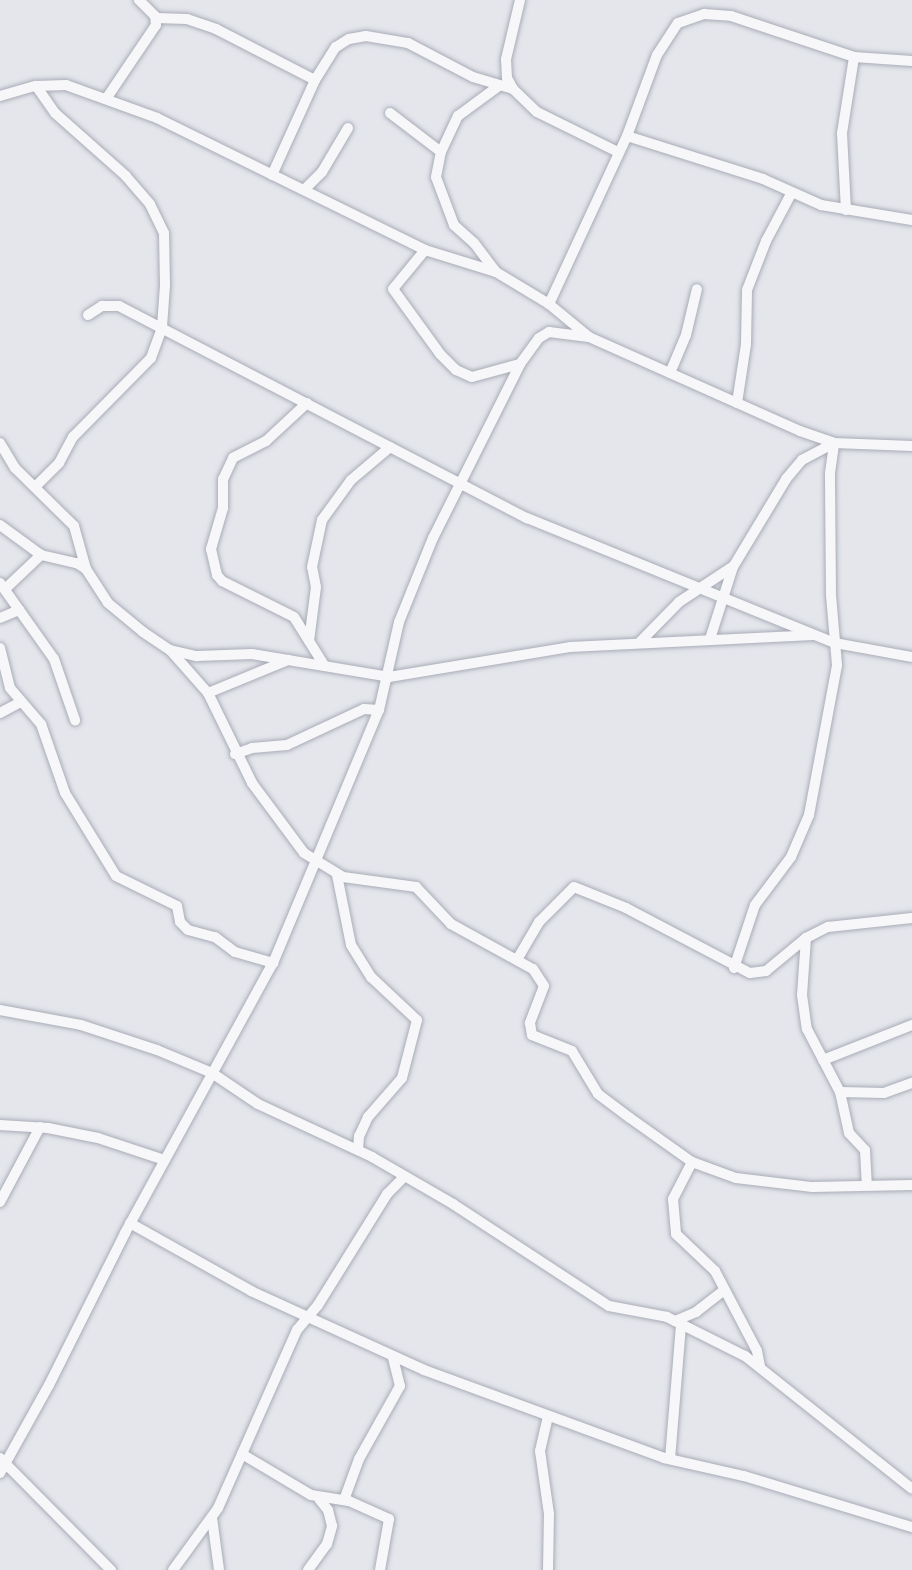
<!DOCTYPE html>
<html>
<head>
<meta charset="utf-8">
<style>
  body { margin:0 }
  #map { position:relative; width:912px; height:1570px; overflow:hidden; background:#e4e6ec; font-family:Karla,sans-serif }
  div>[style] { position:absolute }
  .roads { filter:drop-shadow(0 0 2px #a9acb6) drop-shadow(0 0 2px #a9acb6) }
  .minor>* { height:10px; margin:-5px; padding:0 5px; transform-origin:5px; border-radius:5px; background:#f7f7fa }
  span { translate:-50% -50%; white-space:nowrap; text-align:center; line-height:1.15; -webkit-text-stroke:4.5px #f4f5f9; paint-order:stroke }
</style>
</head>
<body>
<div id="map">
  <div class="roads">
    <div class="minor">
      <i style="left:520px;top:0;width:61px;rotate:103.3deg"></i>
      <i style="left:506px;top:59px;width:19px;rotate:87deg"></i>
      <i style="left:507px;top:78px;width:13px;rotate:61deg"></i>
      <i style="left:513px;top:89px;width:33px;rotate:44deg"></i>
      <i style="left:537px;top:112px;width:90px;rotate:26.3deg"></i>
      <i style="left:156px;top:18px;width:31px;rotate:2deg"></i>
      <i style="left:187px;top:19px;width:31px;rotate:19deg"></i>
      <i style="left:216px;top:29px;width:111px;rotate:27.3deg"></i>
      <i style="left:0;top:96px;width:37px;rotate:-16deg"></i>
      <i style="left:36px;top:86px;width:30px;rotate:-2deg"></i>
      <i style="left:66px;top:85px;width:97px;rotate:19.9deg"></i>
      <i style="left:157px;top:118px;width:299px;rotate:26.2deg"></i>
      <i style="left:425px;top:250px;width:74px;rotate:17.2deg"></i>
      <i style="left:496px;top:272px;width:62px;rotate:31.1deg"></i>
      <i style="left:549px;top:304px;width:52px;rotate:39.5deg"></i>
      <i style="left:106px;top:99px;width:89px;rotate:-56deg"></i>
      <i style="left:156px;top:25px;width:9px;rotate:-96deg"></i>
      <i style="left:155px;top:16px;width:23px;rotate:-135deg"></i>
      <i style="left:390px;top:113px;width:64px;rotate:37.4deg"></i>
      <i style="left:627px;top:136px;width:143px;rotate:17.5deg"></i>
      <i style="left:763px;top:179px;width:64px;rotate:24.1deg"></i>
      <i style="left:821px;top:205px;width:92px;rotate:9.4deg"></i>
      <i style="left:272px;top:175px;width:104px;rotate:-65.6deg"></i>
      <i style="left:315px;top:80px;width:39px;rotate:-58deg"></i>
      <i style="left:336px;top:47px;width:15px;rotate:-32deg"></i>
      <i style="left:349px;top:39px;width:17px;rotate:-10deg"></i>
      <i style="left:366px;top:36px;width:43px;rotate:9.5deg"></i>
      <i style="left:408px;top:43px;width:73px;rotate:27.6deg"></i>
      <i style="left:473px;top:77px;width:42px;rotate:16.7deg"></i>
      <i style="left:305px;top:189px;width:24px;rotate:-45deg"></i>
      <i style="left:322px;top:172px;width:51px;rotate:-59.4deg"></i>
      <i style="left:846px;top:210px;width:77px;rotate:-93deg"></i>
      <i style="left:842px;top:133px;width:77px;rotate:-81deg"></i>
      <i style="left:425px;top:250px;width:50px;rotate:129.4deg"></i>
      <i style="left:393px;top:289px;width:80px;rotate:54.1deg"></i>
      <i style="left:440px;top:354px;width:23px;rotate:45deg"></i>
      <i style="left:456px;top:370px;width:17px;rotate:24deg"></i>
      <i style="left:472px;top:377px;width:50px;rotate:-15.2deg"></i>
      <i style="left:496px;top:272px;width:36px;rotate:-127deg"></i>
      <i style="left:474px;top:243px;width:27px;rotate:-138deg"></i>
      <i style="left:454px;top:225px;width:51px;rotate:-110.6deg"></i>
      <i style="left:436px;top:177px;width:25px;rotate:-79deg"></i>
      <i style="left:441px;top:152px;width:40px;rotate:-65deg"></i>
      <i style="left:458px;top:116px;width:52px;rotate:-36.4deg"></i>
      <i style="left:549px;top:304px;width:185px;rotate:-65.1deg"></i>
      <i style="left:627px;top:136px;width:86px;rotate:-69.7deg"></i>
      <i style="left:657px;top:55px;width:38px;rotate:-57deg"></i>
      <i style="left:678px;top:23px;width:28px;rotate:-19deg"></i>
      <i style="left:704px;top:14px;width:27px;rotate:4deg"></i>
      <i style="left:731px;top:16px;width:130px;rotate:18.4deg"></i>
      <i style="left:854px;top:57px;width:58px;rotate:3.9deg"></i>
      <i style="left:88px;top:315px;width:17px;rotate:-33deg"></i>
      <i style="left:102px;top:306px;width:17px"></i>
      <i style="left:119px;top:306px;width:460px;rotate:27.5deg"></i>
      <i style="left:527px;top:518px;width:332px;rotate:22.1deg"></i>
      <i style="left:835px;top:643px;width:78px;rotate:10.3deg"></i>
      <i style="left:670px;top:373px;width:41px;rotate:-67.2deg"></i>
      <i style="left:686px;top:335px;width:47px;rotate:-76.6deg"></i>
      <i style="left:307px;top:403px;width:56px;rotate:137.2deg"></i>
      <i style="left:266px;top:441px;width:37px;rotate:153deg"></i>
      <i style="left:233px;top:458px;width:23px;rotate:115deg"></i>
      <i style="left:223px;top:479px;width:29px;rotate:90deg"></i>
      <i style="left:223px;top:508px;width:43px;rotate:106.3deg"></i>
      <i style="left:211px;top:549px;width:27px;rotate:77deg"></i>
      <i style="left:217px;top:575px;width:8px;rotate:50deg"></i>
      <i style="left:222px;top:581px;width:80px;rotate:26.6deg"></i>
      <i style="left:294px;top:617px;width:57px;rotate:58deg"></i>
      <i style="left:737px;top:403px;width:60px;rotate:-81.3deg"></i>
      <i style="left:746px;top:344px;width:54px;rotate:-88.9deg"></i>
      <i style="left:747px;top:290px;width:53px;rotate:-68.8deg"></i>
      <i style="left:766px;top:241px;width:53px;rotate:-62deg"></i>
      <i style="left:0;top:443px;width:29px;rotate:59deg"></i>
      <i style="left:15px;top:468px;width:83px;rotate:44.5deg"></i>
      <i style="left:74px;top:526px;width:45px;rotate:74.4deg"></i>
      <i style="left:35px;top:487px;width:34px;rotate:-45deg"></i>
      <i style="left:59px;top:463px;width:30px;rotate:-62deg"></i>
      <i style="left:73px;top:437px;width:111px;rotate:-45.4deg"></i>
      <i style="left:151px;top:358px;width:33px;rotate:-70deg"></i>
      <i style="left:162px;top:327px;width:42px;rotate:-85.9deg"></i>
      <i style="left:165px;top:285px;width:52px;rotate:-91.1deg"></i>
      <i style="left:164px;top:233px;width:32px;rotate:-116deg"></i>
      <i style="left:150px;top:204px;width:37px;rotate:-131deg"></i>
      <i style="left:126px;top:176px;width:95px;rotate:-138.4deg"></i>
      <i style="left:55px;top:113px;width:33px;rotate:-125deg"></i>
      <i style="left:0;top:525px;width:51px;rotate:36.2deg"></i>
      <i style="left:41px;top:555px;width:37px;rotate:13deg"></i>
      <i style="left:77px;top:563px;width:11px;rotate:34deg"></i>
      <i style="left:86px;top:569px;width:40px;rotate:57.1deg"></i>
      <i style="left:108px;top:603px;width:45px;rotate:39.6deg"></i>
      <i style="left:143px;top:632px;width:32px;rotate:34deg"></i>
      <i style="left:170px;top:650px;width:28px;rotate:13deg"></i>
      <i style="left:197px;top:656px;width:55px;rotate:-2.1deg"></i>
      <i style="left:252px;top:654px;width:139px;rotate:9.5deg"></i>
      <i style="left:389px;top:677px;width:183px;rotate:-9.4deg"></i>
      <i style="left:570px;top:647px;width:243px;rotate:-2.8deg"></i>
      <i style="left:0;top:583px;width:93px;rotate:54.6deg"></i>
      <i style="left:54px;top:659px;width:65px;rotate:71deg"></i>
      <i style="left:5px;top:589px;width:50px;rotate:-43.4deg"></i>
      <i style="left:0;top:618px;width:21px;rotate:-23deg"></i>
      <i style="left:710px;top:639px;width:76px;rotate:-72.3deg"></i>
      <i style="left:733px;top:567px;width:103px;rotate:-58.9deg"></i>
      <i style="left:786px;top:479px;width:25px;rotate:-50deg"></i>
      <i style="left:802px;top:460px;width:36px;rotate:-28deg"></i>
      <i style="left:309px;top:641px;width:54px;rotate:-82.6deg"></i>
      <i style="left:316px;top:587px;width:20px;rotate:-101deg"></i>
      <i style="left:312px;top:567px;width:48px;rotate:-78deg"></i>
      <i style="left:322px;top:520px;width:49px;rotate:-54.1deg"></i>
      <i style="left:351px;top:480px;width:51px;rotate:-40.2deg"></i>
      <i style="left:640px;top:642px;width:56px;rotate:-45.7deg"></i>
      <i style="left:679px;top:602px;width:64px;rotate:-33.4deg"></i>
      <i style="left:0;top:648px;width:41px;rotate:76deg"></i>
      <i style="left:10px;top:688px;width:48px;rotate:49.3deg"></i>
      <i style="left:41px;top:724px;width:73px;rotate:70.8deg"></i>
      <i style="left:65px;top:793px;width:97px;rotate:58.4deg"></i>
      <i style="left:116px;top:876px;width:68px;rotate:26.2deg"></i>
      <i style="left:177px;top:906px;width:16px;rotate:79deg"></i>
      <i style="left:180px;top:922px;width:11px;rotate:45deg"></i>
      <i style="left:188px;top:930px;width:28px;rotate:15deg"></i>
      <i style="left:215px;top:937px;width:25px;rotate:37deg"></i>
      <i style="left:235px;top:952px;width:40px;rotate:16deg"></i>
      <i style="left:170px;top:650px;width:57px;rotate:48.5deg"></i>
      <i style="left:208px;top:693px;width:100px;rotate:63.9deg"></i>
      <i style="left:252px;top:783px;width:87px;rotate:53.4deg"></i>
      <i style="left:304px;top:853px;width:46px;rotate:31.6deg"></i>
      <i style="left:343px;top:877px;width:74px;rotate:7.8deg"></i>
      <i style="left:416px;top:887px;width:51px;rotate:46.6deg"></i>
      <i style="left:451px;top:924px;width:94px;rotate:28.8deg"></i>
      <i style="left:533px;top:969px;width:20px;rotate:57deg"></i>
      <i style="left:544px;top:986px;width:40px;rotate:111deg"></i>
      <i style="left:530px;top:1023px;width:12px;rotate:81deg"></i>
      <i style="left:532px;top:1035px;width:43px;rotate:21.8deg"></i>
      <i style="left:572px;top:1051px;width:50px;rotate:58.8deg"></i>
      <i style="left:598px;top:1094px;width:40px;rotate:37deg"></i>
      <i style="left:630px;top:1118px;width:76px;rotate:35.4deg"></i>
      <i style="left:692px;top:1162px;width:47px;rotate:20deg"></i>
      <i style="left:736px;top:1178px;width:77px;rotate:6.8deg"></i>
      <i style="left:812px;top:1187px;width:100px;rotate:-1.1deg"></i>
      <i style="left:208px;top:693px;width:87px;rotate:-22.4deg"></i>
      <i style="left:0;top:713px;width:21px;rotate:-28deg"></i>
      <i style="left:235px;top:754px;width:18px;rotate:-19deg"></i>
      <i style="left:252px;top:748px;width:35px;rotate:-5deg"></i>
      <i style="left:287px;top:745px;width:85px;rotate:-25.1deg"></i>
      <i style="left:364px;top:709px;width:15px;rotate:4deg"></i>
      <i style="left:337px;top:875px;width:71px;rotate:78.7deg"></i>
      <i style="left:351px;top:945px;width:38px;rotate:58deg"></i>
      <i style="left:371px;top:977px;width:63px;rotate:43.1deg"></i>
      <i style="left:417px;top:1020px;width:60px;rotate:104.5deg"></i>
      <i style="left:402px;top:1078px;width:52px;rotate:131.1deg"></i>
      <i style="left:368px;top:1117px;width:21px;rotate:115deg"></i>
      <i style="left:359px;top:1136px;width:14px;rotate:94deg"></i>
      <i style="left:806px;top:938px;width:57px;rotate:94deg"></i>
      <i style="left:802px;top:995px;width:34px;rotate:82deg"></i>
      <i style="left:807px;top:1029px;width:71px;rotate:62.4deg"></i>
      <i style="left:840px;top:1092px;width:42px;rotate:77.6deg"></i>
      <i style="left:849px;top:1133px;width:23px;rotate:47deg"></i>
      <i style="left:865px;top:1150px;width:35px;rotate:87deg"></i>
      <i style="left:518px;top:958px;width:42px;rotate:-59.7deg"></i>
      <i style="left:539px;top:922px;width:49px;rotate:-45deg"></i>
      <i style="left:574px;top:887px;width:56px;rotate:22deg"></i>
      <i style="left:626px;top:908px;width:140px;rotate:27.7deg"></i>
      <i style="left:750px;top:973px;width:16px;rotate:-7deg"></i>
      <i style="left:766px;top:971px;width:52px;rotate:-39.5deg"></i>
      <i style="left:806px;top:938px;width:25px;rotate:-27deg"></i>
      <i style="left:828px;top:927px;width:84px;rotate:-6.1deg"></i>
      <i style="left:734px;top:968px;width:66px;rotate:-71.6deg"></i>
      <i style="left:755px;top:905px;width:60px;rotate:-53.1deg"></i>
      <i style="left:791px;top:857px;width:46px;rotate:-66.8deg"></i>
      <i style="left:809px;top:815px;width:153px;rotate:-79.4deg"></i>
      <i style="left:837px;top:665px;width:70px;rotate:-94.9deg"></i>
      <i style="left:831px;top:595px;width:122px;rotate:-90.5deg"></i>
      <i style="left:830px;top:473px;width:30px;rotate:-82deg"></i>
      <i style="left:0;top:1010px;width:82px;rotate:10.5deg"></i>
      <i style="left:81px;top:1025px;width:80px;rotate:18.2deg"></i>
      <i style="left:157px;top:1050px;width:60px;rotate:22.7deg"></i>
      <i style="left:212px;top:1073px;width:55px;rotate:34deg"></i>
      <i style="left:258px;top:1104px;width:126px;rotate:24.9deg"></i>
      <i style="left:372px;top:1157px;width:94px;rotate:30.1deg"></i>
      <i style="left:453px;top:1204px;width:186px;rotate:33.2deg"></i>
      <i style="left:609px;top:1306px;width:59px;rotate:10.7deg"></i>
      <i style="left:667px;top:1317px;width:87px;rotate:26.6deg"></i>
      <i style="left:745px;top:1356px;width:213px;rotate:38.5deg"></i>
      <i style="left:823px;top:1060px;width:96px;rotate:-21.5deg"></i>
      <i style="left:840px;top:1092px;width:44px;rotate:1.3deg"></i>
      <i style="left:884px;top:1093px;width:30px;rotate:-20deg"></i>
      <i style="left:0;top:1125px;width:48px;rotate:3.6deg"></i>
      <i style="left:48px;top:1128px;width:51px;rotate:11.3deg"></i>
      <i style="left:98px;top:1138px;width:70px;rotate:18.4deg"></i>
      <i style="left:692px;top:1162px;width:42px;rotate:117.2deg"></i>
      <i style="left:673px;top:1199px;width:35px;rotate:85deg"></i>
      <i style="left:676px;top:1234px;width:54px;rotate:43.5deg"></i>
      <i style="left:715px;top:1271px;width:90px;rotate:62.3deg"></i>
      <i style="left:757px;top:1351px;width:15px;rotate:79deg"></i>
      <i style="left:0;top:1202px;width:85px;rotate:-61.9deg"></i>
      <i style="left:130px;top:1223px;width:139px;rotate:29.3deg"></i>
      <i style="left:251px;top:1291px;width:190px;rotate:24.5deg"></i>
      <i style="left:424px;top:1370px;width:256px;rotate:20.1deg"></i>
      <i style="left:664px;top:1458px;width:82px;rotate:12.7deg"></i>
      <i style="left:744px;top:1476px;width:176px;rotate:16.9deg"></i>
      <i style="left:675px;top:1321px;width:23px;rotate:-23deg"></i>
      <i style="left:696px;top:1312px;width:34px;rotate:-38deg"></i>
      <i style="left:242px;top:1454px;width:80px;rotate:30.7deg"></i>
      <i style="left:311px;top:1495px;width:38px;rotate:9deg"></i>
      <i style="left:349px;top:1501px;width:44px;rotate:24.2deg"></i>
      <i style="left:389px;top:1519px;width:52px;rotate:100deg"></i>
      <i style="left:0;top:1458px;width:158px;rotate:45.3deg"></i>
      <i style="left:670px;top:1459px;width:135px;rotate:-85.3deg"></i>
      <i style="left:0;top:1473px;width:101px;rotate:-60.9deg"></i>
      <i style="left:49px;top:1385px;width:170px;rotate:-63.4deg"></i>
      <i style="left:125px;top:1233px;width:308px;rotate:-61.3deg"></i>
      <i style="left:273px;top:963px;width:274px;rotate:-67.3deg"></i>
      <i style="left:379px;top:710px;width:90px;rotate:-77.2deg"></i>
      <i style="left:399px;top:622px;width:91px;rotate:-68deg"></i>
      <i style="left:433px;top:538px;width:195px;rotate:-63.4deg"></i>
      <i style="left:520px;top:364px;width:32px;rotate:-54deg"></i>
      <i style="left:539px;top:338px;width:12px;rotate:-31deg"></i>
      <i style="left:549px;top:332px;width:40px;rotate:7.1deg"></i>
      <i style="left:589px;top:337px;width:231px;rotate:24deg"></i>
      <i style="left:800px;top:431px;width:36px;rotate:19deg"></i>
      <i style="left:834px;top:443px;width:78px;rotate:2.2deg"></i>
      <i style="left:344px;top:1500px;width:44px;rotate:-69.9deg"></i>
      <i style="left:359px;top:1459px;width:84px;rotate:-60.7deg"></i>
      <i style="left:400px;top:1386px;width:29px;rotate:-104deg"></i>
      <i style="left:212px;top:1518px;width:52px;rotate:82.3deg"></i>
      <i style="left:173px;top:1570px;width:77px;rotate:-54deg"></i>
      <i style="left:218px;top:1508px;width:195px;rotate:-66.1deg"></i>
      <i style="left:297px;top:1330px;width:33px;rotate:-50deg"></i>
      <i style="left:318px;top:1305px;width:131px;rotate:-58.1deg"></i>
      <i style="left:387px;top:1194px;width:24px;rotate:-45deg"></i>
      <i style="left:308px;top:1570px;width:32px;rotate:-54deg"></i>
      <i style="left:327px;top:1544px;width:19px;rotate:-74deg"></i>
      <i style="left:332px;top:1526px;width:16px;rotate:-104deg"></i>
      <i style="left:328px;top:1510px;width:14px;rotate:-129deg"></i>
      <i style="left:548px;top:1570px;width:56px;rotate:-89deg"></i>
      <i style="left:549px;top:1514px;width:64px;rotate:-98.1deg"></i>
      <i style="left:540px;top:1451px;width:36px;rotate:-77deg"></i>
    </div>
  </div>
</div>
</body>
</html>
